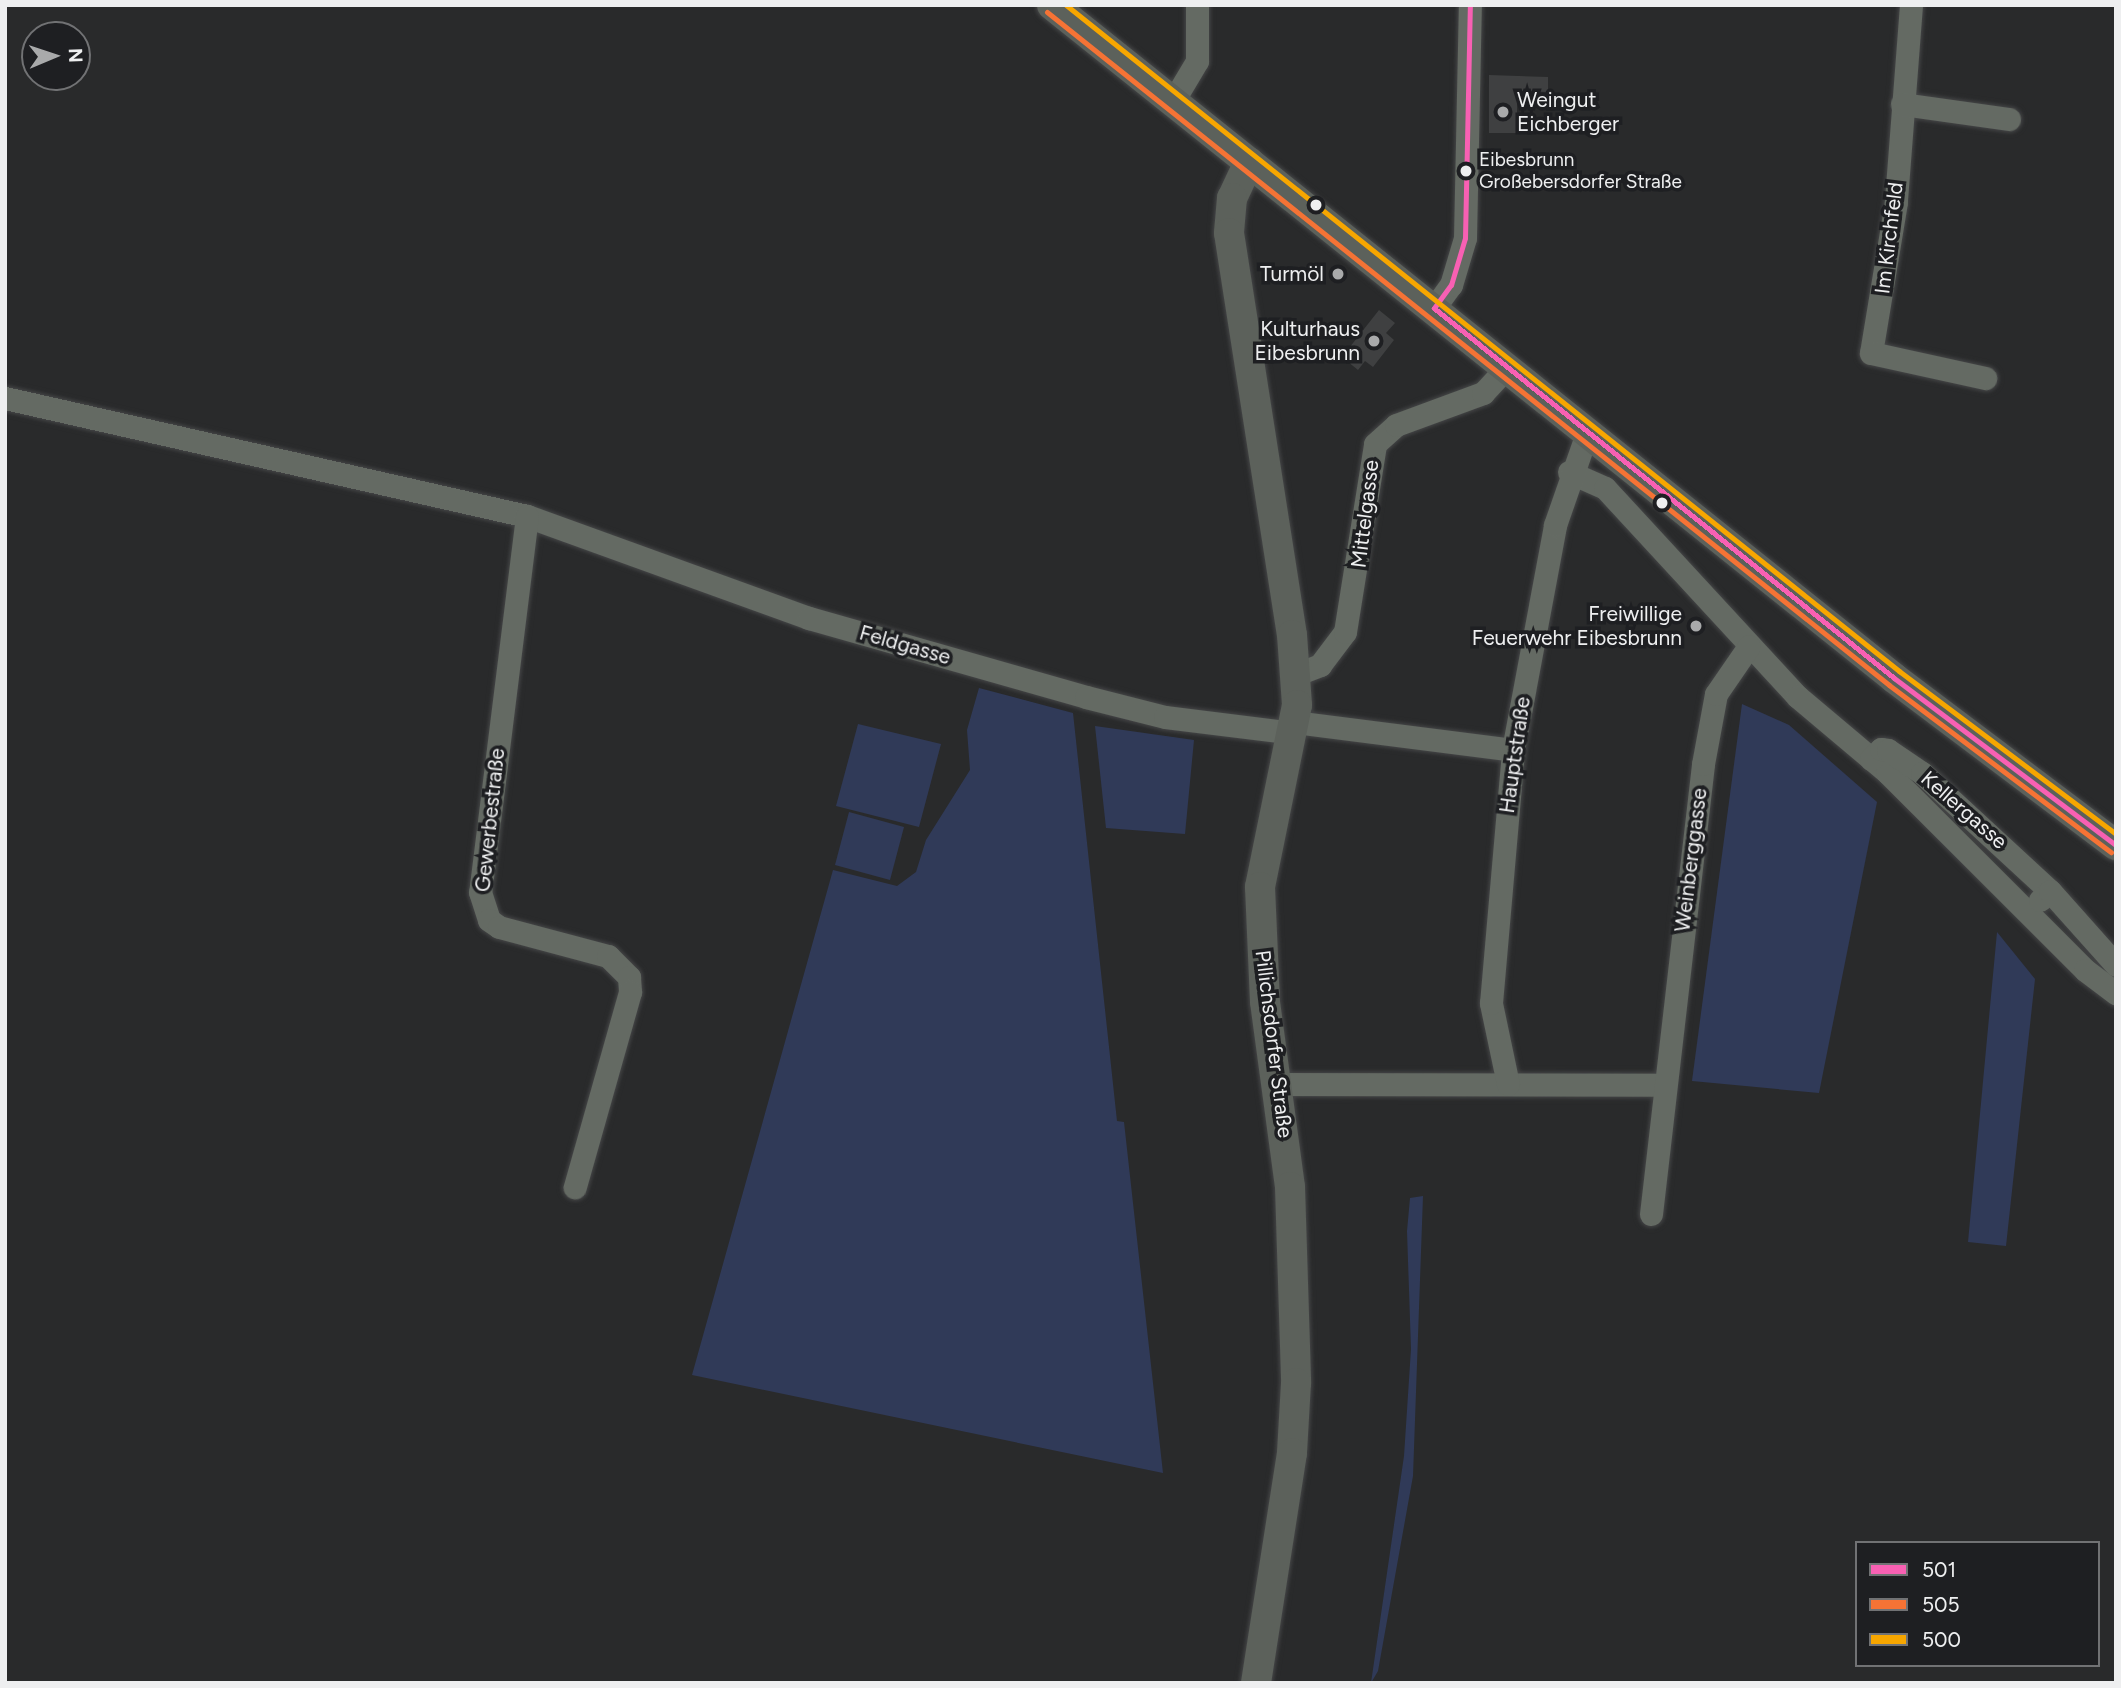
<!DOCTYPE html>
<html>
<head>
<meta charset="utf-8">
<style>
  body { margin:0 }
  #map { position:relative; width:2121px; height:1688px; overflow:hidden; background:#292a2b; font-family:Figtree,sans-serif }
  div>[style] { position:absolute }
  .green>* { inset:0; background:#303a58 }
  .building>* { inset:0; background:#3f4041 }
  .roads { filter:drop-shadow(0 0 2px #454647) drop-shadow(0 0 2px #454647) }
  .minor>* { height:23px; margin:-11.5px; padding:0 11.5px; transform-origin:11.5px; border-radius:11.5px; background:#646a63 }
  .major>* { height:30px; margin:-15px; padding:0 15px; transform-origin:15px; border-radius:15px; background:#5c615b }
  .bus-1>* { height:5px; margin:-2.5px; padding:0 2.5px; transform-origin:2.5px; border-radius:2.5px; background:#f860b3 }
  .bus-2>* { height:5px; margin:-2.5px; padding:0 2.5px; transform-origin:2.5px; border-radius:2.5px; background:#f57335 }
  .bus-3>* { height:5px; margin:-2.5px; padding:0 2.5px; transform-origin:2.5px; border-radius:2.5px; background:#f7a600 }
  .dots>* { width:19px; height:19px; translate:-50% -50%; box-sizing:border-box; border:4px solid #1e1f22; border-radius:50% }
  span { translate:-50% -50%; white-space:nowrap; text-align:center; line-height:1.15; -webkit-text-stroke:7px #1e1f22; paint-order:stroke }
  .bus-label { font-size:19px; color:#eeeff0 }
  .left { translate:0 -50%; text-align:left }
  .poi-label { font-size:21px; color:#eeeff0 }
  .right { translate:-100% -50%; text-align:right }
  .street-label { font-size:21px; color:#eeeff0 }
  .frame { position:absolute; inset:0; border:7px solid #eeeff0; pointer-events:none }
  .legend { position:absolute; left:1855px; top:1541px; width:245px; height:126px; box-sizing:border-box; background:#1e1f22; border:2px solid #717274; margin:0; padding:9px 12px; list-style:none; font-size:21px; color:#eeeff0 }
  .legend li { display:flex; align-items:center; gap:14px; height:35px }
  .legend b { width:35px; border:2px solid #717274 }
  .north { position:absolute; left:21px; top:21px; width:70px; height:70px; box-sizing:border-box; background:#1e1f22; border:2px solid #717274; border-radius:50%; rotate:88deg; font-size:19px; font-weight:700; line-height:28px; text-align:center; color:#eeeff0 }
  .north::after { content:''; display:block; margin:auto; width:24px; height:32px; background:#a9aaab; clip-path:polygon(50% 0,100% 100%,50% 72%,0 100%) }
</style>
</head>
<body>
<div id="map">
  <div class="green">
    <i style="clip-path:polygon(979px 688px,1073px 713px,1117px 1121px,1124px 1122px,1163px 1473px,692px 1375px,833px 870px,897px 886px,916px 872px,926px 840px,970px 770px,967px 730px)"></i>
    <i style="clip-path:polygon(1742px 704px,1789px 725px,1877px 802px,1819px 1093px,1692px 1081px)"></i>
    <i style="clip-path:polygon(858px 724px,941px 744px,919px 827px,836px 806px)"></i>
    <i style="clip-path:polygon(1095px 726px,1194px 740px,1185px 834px,1106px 828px)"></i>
    <i style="clip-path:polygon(849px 812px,904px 827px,890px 880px,835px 865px)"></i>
    <i style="clip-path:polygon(1997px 932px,2035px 979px,2006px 1246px,1968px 1242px)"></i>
    <i style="clip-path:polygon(1423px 1196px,1413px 1476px,1378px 1671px,1371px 1683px,1404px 1456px,1411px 1349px,1407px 1231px,1410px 1198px)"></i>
  </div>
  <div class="building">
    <i style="clip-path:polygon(1489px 75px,1548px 77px,1548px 92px,1517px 91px,1517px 133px,1489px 133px)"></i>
    <i style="clip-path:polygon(1379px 310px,1395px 323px,1386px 333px,1394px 340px,1373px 367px,1365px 361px,1358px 370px,1342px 357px)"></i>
  </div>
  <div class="roads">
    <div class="minor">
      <i style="left:1911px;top:5px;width:198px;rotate:94.4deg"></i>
      <i style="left:1896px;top:202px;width:153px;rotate:99.4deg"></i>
      <i style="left:1871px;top:353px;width:117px;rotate:12.4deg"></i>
      <i style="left:1172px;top:103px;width:49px;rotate:-59.2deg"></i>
      <i style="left:1197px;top:61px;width:56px;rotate:-90deg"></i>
      <i style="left:1902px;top:104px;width:108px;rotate:8deg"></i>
      <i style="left:1434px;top:308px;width:29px;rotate:-54deg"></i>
      <i style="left:1451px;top:285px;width:49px;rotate:-73.4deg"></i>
      <i style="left:1465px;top:238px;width:233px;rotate:-88.8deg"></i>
      <i style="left:5px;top:398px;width:535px;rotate:12.74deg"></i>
      <i style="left:527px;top:516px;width:300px;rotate:19.9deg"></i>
      <i style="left:809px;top:618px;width:288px;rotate:15.9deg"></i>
      <i style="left:1086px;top:697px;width:81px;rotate:14.2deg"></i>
      <i style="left:1165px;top:717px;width:129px;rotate:7.1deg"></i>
      <i style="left:1569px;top:472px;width:39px;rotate:24deg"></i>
      <i style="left:1605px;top:488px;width:284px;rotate:47.3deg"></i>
      <i style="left:1798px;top:697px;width:116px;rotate:40.1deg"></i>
      <i style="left:1887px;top:772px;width:280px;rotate:45deg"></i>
      <i style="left:2085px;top:970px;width:39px;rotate:37deg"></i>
      <i style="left:527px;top:516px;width:379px;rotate:97.1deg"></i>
      <i style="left:480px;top:892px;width:29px;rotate:72deg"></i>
      <i style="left:489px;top:920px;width:12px;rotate:35deg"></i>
      <i style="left:499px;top:927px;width:113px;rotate:14.9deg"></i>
      <i style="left:608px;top:956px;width:30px;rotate:45deg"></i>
      <i style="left:629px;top:977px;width:15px;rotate:86deg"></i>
      <i style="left:630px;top:992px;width:203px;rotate:105.8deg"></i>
      <i style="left:1297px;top:674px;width:25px;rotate:-21deg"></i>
      <i style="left:1320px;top:665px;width:41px;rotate:-52.9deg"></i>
      <i style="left:1345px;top:632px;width:190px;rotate:-80.9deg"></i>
      <i style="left:1375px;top:444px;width:28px;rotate:-42deg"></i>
      <i style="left:1396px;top:425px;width:93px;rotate:-20.2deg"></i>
      <i style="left:1483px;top:393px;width:35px;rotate:-47deg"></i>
      <i style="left:1295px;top:722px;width:220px;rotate:7.3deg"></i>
      <i style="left:1871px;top:759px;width:14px;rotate:-45deg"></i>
      <i style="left:1881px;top:749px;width:7px;rotate:8deg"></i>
      <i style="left:1888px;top:750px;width:41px;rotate:34.1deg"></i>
      <i style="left:1922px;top:773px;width:174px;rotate:42.7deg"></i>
      <i style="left:2040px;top:900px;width:13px;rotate:-42deg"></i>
      <i style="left:2050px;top:891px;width:99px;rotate:48.3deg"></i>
      <i style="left:1279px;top:1084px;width:384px;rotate:0.1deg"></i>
      <i style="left:1508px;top:1084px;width:83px;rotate:-101.9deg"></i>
      <i style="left:1491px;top:1003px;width:254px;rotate:-85deg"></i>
      <i style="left:1513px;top:750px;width:229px;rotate:-79.4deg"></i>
      <i style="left:1555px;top:525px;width:97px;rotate:-70.8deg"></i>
      <i style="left:1651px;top:1214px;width:453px;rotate:-83.4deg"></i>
      <i style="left:1703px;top:764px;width:71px;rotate:-79.5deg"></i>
      <i style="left:1716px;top:694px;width:58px;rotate:-55.5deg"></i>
    </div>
    <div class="major">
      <i style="left:1052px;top:5px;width:1078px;rotate:38.63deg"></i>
      <i style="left:1894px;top:678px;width:278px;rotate:37deg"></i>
      <i style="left:1249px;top:162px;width:40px;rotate:115deg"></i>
      <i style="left:1232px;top:198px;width:35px;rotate:95deg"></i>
      <i style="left:1229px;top:233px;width:407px;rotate:81.1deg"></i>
      <i style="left:1292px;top:635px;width:70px;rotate:85.9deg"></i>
      <i style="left:1297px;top:705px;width:186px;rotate:101.5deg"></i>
      <i style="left:1260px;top:887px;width:115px;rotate:87.5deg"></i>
      <i style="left:1265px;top:1002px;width:187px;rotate:82.3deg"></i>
      <i style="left:1290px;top:1187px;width:196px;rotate:88.2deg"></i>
      <i style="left:1296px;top:1383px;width:70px;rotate:93.3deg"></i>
      <i style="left:1292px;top:1453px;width:233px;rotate:98.9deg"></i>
    </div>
  </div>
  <div class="bus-1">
    <i style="left:1434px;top:308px;width:590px;rotate:38.81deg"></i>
    <i style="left:1894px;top:678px;width:278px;rotate:37deg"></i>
    <i style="left:1434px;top:308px;width:29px;rotate:-54deg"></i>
    <i style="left:1451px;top:285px;width:49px;rotate:-73.4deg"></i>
    <i style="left:1465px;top:238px;width:233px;rotate:-88.8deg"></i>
  </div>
  <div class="bus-2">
    <i style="left:1047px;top:12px;width:1078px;rotate:38.63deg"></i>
    <i style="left:1889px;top:685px;width:278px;rotate:37deg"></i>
  </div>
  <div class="bus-3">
    <i style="left:1066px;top:5px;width:1067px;rotate:38.64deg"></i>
    <i style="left:1899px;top:671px;width:271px;rotate:36.9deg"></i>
  </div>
  <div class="dots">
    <i style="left:1503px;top:112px;background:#a9aaab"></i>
    <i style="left:1466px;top:171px;background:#eeeff0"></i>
    <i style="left:1316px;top:205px;background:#eeeff0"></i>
    <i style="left:1338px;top:274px;background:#a9aaab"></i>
    <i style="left:1374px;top:341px;background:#a9aaab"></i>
    <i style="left:1662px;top:503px;background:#eeeff0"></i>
    <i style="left:1696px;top:626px;background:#a9aaab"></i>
  </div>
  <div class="bus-label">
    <span class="left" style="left:1479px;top:171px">Eibesbrunn<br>Großebersdorfer Straße</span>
  </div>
  <div class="poi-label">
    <span class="left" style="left:1517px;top:112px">Weingut<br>Eichberger</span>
    <span class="right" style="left:1324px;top:274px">Turmöl</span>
    <span class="right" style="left:1360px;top:341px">Kulturhaus<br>Eibesbrunn</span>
    <span class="right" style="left:1682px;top:626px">Freiwillige<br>Feuerwehr Eibesbrunn</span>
  </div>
  <div class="street-label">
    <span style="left:1889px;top:238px;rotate:-83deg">Im Kirchfeld</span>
    <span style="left:1365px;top:514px;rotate:-83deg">Mittelgasse</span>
    <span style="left:905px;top:645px;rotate:16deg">Feldgasse</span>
    <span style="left:1515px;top:755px;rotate:-82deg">Hauptstraße</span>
    <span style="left:1964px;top:810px;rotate:41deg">Kellergasse</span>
    <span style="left:490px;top:820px;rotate:-84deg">Gewerbestraße</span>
    <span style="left:1691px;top:860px;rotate:-83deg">Weinberggasse</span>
    <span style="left:1274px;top:1044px;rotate:83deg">Pillichsdorfer Straße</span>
  </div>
  <div class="frame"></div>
  <ul class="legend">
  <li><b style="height:9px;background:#f860b3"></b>501</li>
  <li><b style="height:9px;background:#f57335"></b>505</li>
  <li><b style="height:9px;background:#f7a600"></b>500</li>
  </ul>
  <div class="north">N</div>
</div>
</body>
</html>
